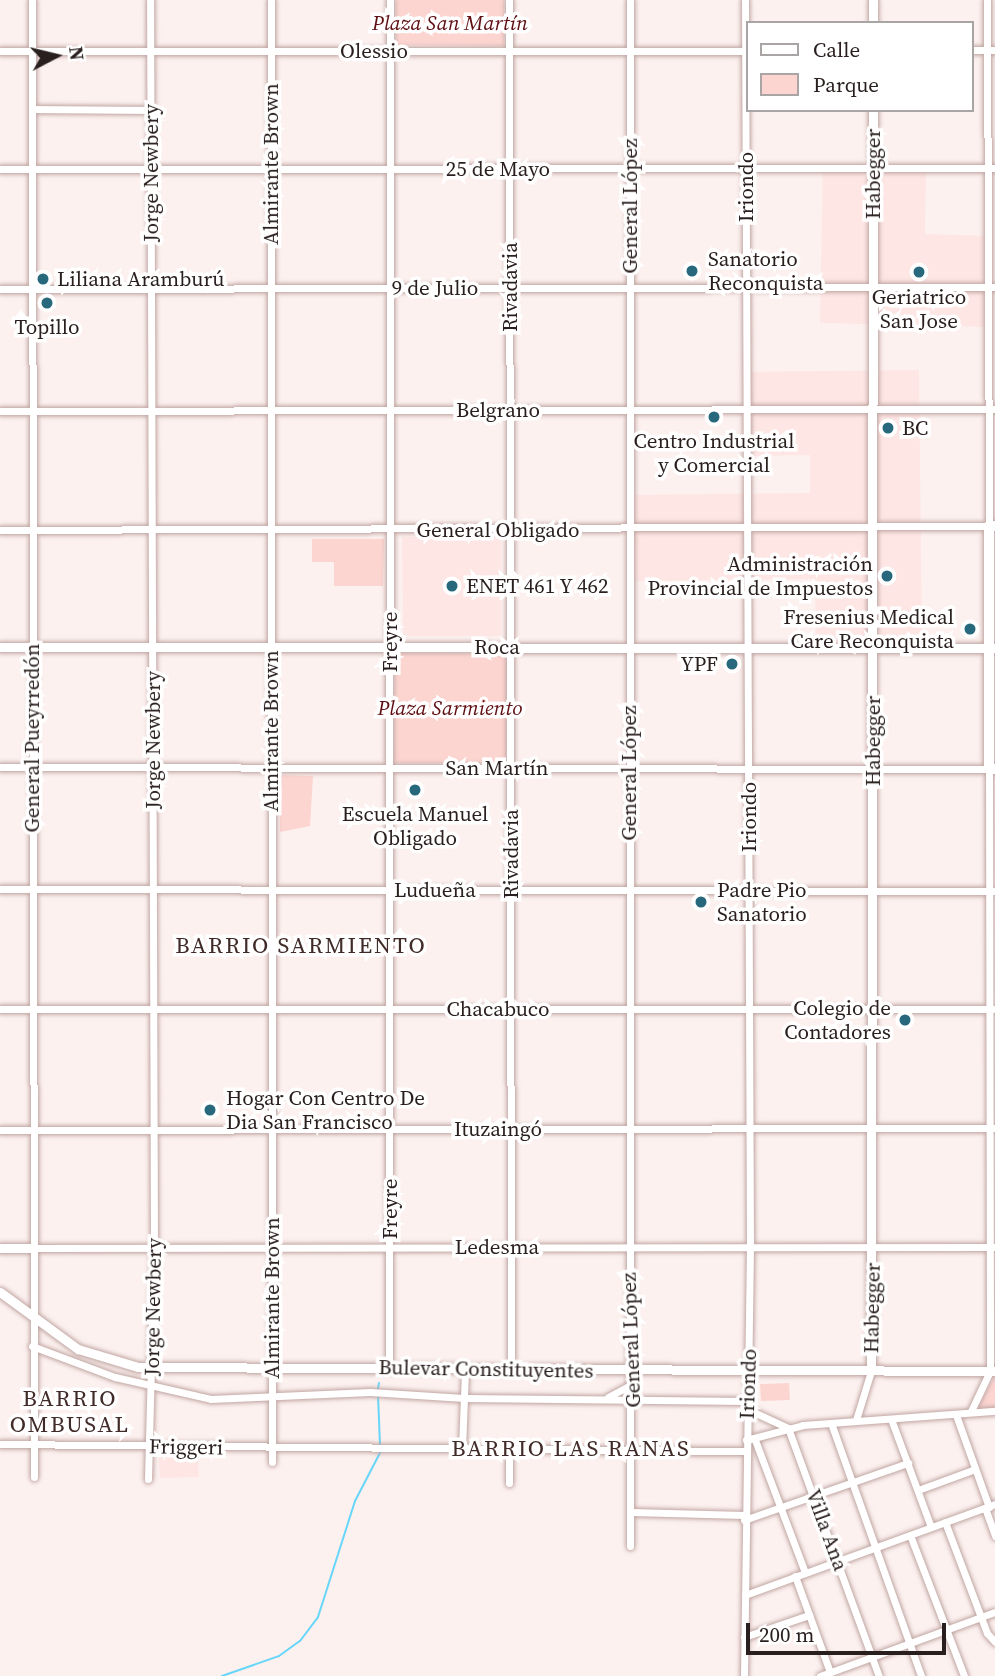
<!DOCTYPE html>
<html>
<head>
<meta charset="utf-8">
<style>
  body { margin:0 }
  #map { position:relative; width:995px; height:1676px; overflow:hidden; background:#fcf1ef; font-family:"Source Serif 4",serif }
  div>[style] { position:absolute }
  .built>* { inset:0; background:#fde6e4 }
  .green>* { inset:0; background:#fcd5d1 }
  .stream>* { height:2px; margin:-1px; padding:0 1px; transform-origin:1px; border-radius:1px; background:#67d6f8 }
  .roads { filter:drop-shadow(0 0 2px #c1a6a3) drop-shadow(0 0 2px #c1a6a3) }
  .minor>* { height:7px; margin:-3.5px; padding:0 3.5px; transform-origin:3.5px; border-radius:3.5px; background:#fff }
  .tertiary>* { height:9px; margin:-4.5px; padding:0 4.5px; transform-origin:4.5px; border-radius:4.5px; background:#fff }
  .secondary>* { height:10px; margin:-5px; padding:0 5px; transform-origin:5px; border-radius:5px; background:#fff }
  .dots>* { width:19px; height:19px; translate:-50% -50%; box-sizing:border-box; border:4px solid #fff; border-radius:50% }
  span { translate:-50% -50%; white-space:nowrap; text-align:center; line-height:1.15; -webkit-text-stroke:7px #fff; paint-order:stroke }
  .park-label { font-size:21px; color:#5f0e12; font-style:italic }
  .street-label { font-size:21px; color:#291f1e }
  .poi-label { font-size:21px; color:#291f1e }
  .left { translate:0 -50%; text-align:left }
  .right { translate:-100% -50%; text-align:right }
  .neighbourhood-label { font-size:23px; color:#412b29; letter-spacing:2px }
  .legend { position:absolute; left:746px; top:21px; width:228px; height:91px; box-sizing:border-box; background:#fff; border:2px solid #a9a5a5; margin:0; padding:9px 12px; list-style:none; font-size:21px; color:#291f1e }
  .legend li { display:flex; align-items:center; gap:14px; height:35px }
  .legend b { width:35px; border:2px solid #a9a5a5 }
  .north { position:absolute; left:21px; top:21px; width:70px; height:70px; -webkit-text-stroke:5px #fff; paint-order:stroke; rotate:83deg; font-size:19px; font-weight:700; line-height:28px; text-align:center; color:#291f1e }
  .north::after { content:''; display:block; margin:auto; width:24px; height:32px; background:#291f1e; clip-path:polygon(50% 0,100% 100%,50% 72%,0 100%) }
  .scale { position:absolute; left:746px; top:1623px; width:200px; height:32px; box-sizing:border-box; border:4px solid #291f1e; border-top:0; padding-left:9px; font-size:21px; line-height:24px; white-space:nowrap; color:#291f1e; -webkit-text-stroke:5px #fff; paint-order:stroke }
</style>
</head>
<body>
<div id="map">
  <div class="built">
    <i style="clip-path:polygon(823px 166px,926px 169px,925px 234px,990px 236px,989px 327px,820px 323px)"></i>
    <i style="clip-path:polygon(919px 370px,922px 645px,816px 646px,815px 579px,628px 581px,627px 495px,810px 493px,810px 455px,748px 456px,747px 372px)"></i>
    <i style="clip-path:polygon(402px 537px,501px 537px,501px 636px,403px 636px)"></i>
    <i style="clip-path:polygon(198px 1454px,199px 1477px,160px 1478px,159px 1456px)"></i>
  </div>
  <div class="green">
    <i style="clip-path:polygon(396px 0,504px 0,504px 46px,396px 45px)"></i>
    <i style="clip-path:polygon(312px 539px,384px 539px,383px 586px,334px 586px,334px 562px,312px 562px)"></i>
    <i style="clip-path:polygon(395px 653px,507px 654px,506px 763px,394px 763px)"></i>
    <i style="clip-path:polygon(280px 775px,313px 776px,310px 826px,280px 832px)"></i>
    <i style="clip-path:polygon(995px 1376px,995px 1409px,978px 1409px,978px 1406px)"></i>
    <i style="clip-path:polygon(789px 1383px,790px 1400px,761px 1401px,760px 1384px)"></i>
  </div>
  <div class="stream">
    <i style="left:378px;top:1389px;width:6px;rotate:-81deg"></i>
    <i style="left:378px;top:1395px;width:50px;rotate:87.7deg"></i>
    <i style="left:222px;top:1676px;width:60px;rotate:-19.3deg"></i>
    <i style="left:279px;top:1656px;width:26px;rotate:-36deg"></i>
    <i style="left:300px;top:1641px;width:30px;rotate:-53deg"></i>
    <i style="left:318px;top:1617px;width:122px;rotate:-72.3deg"></i>
    <i style="left:355px;top:1501px;width:56px;rotate:-62.5deg"></i>
  </div>
  <div class="roads">
    <div class="minor">
      <i style="left:32px;top:0;width:1477px;rotate:89.92deg"></i>
      <i style="left:271px;top:0;width:1462px;rotate:89.96deg"></i>
      <i style="left:509px;top:0;width:1371px;rotate:89.92deg"></i>
      <i style="left:972px;top:50px;width:23px"></i>
      <i style="left:0;top:51px;width:748px"></i>
      <i style="left:32px;top:109px;width:119px;rotate:0.5deg"></i>
      <i style="left:0;top:169px;width:995px;rotate:-0.06deg"></i>
      <i style="left:0;top:289px;width:995px;rotate:-0.12deg"></i>
      <i style="left:0;top:411px;width:995px;rotate:-0.12deg"></i>
      <i style="left:0;top:530px;width:989px;rotate:-0.23deg"></i>
      <i style="left:989px;top:526px;width:526px;rotate:-90.22deg"></i>
      <i style="left:0;top:767px;width:989px;rotate:0.12deg"></i>
      <i style="left:989px;top:769px;width:602px;rotate:89.9deg"></i>
      <i style="left:990px;top:1371px;width:44px;rotate:115.4deg"></i>
      <i style="left:0;top:889px;width:993px;rotate:0.12deg"></i>
      <i style="left:0;top:1009px;width:993px"></i>
      <i style="left:0;top:1130px;width:995px;rotate:-0.12deg"></i>
      <i style="left:32px;top:1248px;width:962px;rotate:-0.06deg"></i>
      <i style="left:32px;top:1346px;width:89px;rotate:20.5deg"></i>
      <i style="left:115px;top:1377px;width:98px;rotate:12.9deg"></i>
      <i style="left:211px;top:1399px;width:159px;rotate:-2.5deg"></i>
      <i style="left:370px;top:1392px;width:94px;rotate:3.7deg"></i>
      <i style="left:464px;top:1398px;width:283px;rotate:0.6deg"></i>
      <i style="left:389px;top:1368px;width:1368px;rotate:-89.96deg"></i>
      <i style="left:608px;top:1397px;width:27px;rotate:-28deg"></i>
      <i style="left:747px;top:1409px;width:45px;rotate:24.9deg"></i>
      <i style="left:788px;top:1428px;width:264px;rotate:69.9deg"></i>
      <i style="left:956px;top:1415px;width:98px;rotate:70.3deg"></i>
      <i style="left:891px;top:1419px;width:115px;rotate:69.7deg"></i>
      <i style="left:856px;top:1420px;width:51px;rotate:-73deg"></i>
      <i style="left:831px;top:1423px;width:269px;rotate:70.4deg"></i>
      <i style="left:746px;top:1440px;width:59px;rotate:-14.7deg"></i>
      <i style="left:803px;top:1425px;width:193px;rotate:-4.2deg"></i>
      <i style="left:755px;top:1440px;width:141px;rotate:69.3deg"></i>
      <i style="left:0;top:1444px;width:745px;rotate:0.54deg"></i>
      <i style="left:462px;top:1449px;width:78px;rotate:-87.8deg"></i>
      <i style="left:148px;top:1479px;width:233px;rotate:-88.5deg"></i>
      <i style="left:154px;top:1246px;width:1246px;rotate:-90.18deg"></i>
      <i style="left:509px;top:1483px;width:32px;rotate:-90deg"></i>
      <i style="left:918px;top:1490px;width:61px;rotate:-20.2deg"></i>
      <i style="left:985px;top:1508px;width:30px;rotate:70deg"></i>
      <i style="left:631px;top:1512px;width:113px;rotate:1.5deg"></i>
      <i style="left:744px;top:1520px;width:174px;rotate:-19.2deg"></i>
      <i style="left:945px;top:1522px;width:119px;rotate:69.3deg"></i>
      <i style="left:987px;top:1633px;width:12px;rotate:48deg"></i>
      <i style="left:910px;top:1535px;width:151px;rotate:69deg"></i>
      <i style="left:630px;top:1546px;width:1546px;rotate:-90deg"></i>
      <i style="left:795px;top:1576px;width:102px;rotate:70deg"></i>
      <i style="left:745px;top:1595px;width:266px;rotate:-20deg"></i>
      <i style="left:744px;top:1637px;width:69px;rotate:-18.7deg"></i>
      <i style="left:744px;top:1676px;width:429px;rotate:-89.2deg"></i>
      <i style="left:750px;top:1247px;width:1247px;rotate:-90.23deg"></i>
      <i style="left:820px;top:1676px;width:186px;rotate:-20.1deg"></i>
    </div>
    <div class="tertiary">
      <i style="left:873px;top:0;width:23px;rotate:90deg"></i>
      <i style="left:0;top:647px;width:995px;rotate:0.06deg"></i>
      <i style="left:0;top:1248px;width:32px"></i>
      <i style="left:0;top:1292px;width:97px;rotate:36.2deg"></i>
      <i style="left:78px;top:1349px;width:63px;rotate:16.7deg"></i>
      <i style="left:138px;top:1367px;width:857px;rotate:0.27deg"></i>
      <i style="left:871px;top:1371px;width:1261px;rotate:-89.91deg"></i>
    </div>
    <div class="secondary">
      <i style="left:995px;top:526px;width:6px;rotate:180deg"></i>
      <i style="left:989px;top:526px;width:243px;rotate:90deg"></i>
      <i style="left:989px;top:769px;width:6px"></i>
    </div>
  </div>
  <div class="dots">
    <i style="left:692px;top:271px;background:#27687c"></i>
    <i style="left:919px;top:272px;background:#27687c"></i>
    <i style="left:43px;top:279px;background:#27687c"></i>
    <i style="left:47px;top:303px;background:#27687c"></i>
    <i style="left:714px;top:417px;background:#27687c"></i>
    <i style="left:888px;top:428px;background:#27687c"></i>
    <i style="left:887px;top:576px;background:#27687c"></i>
    <i style="left:452px;top:586px;background:#27687c"></i>
    <i style="left:970px;top:629px;background:#27687c"></i>
    <i style="left:732px;top:664px;background:#27687c"></i>
    <i style="left:415px;top:790px;background:#27687c"></i>
    <i style="left:701px;top:902px;background:#27687c"></i>
    <i style="left:905px;top:1020px;background:#27687c"></i>
    <i style="left:210px;top:1110px;background:#27687c"></i>
  </div>
  <div class="park-label">
    <span style="left:450px;top:23px">Plaza San Martín</span>
    <span style="left:450px;top:708px">Plaza Sarmiento</span>
  </div>
  <div class="street-label">
    <span style="left:374px;top:51px">Olessio</span>
    <span style="left:271px;top:164px;rotate:-90deg">Almirante Brown</span>
    <span style="left:498px;top:169px">25 de Mayo</span>
    <span style="left:151px;top:173px;rotate:-90deg">Jorge Newbery</span>
    <span style="left:873px;top:174px;rotate:-90deg">Habegger</span>
    <span style="left:746px;top:187px;rotate:-90deg">Iriondo</span>
    <span style="left:630px;top:206px;rotate:-90deg">General López</span>
    <span style="left:510px;top:287px;rotate:-90deg">Rivadavia</span>
    <span style="left:435px;top:288px">9 de Julio</span>
    <span style="left:498px;top:410px">Belgrano</span>
    <span style="left:498px;top:530px">General Obligado</span>
    <span style="left:390px;top:642px;rotate:-90deg">Freyre</span>
    <span style="left:497px;top:647px">Roca</span>
    <span style="left:271px;top:731px;rotate:-90deg">Almirante Brown</span>
    <span style="left:32px;top:738px;rotate:-90deg">General Pueyrredón</span>
    <span style="left:153px;top:740px;rotate:-90deg">Jorge Newbery</span>
    <span style="left:873px;top:741px;rotate:-90deg">Habegger</span>
    <span style="left:497px;top:768px">San Martín</span>
    <span style="left:629px;top:773px;rotate:-90deg">General López</span>
    <span style="left:749px;top:817px;rotate:-90deg">Iriondo</span>
    <span style="left:511px;top:854px;rotate:-90deg">Rivadavia</span>
    <span style="left:435px;top:890px">Ludueña</span>
    <span style="left:498px;top:1009px">Chacabuco</span>
    <span style="left:498px;top:1129px">Ituzaingó</span>
    <span style="left:390px;top:1209px;rotate:-90deg">Freyre</span>
    <span style="left:497px;top:1247px">Ledesma</span>
    <span style="left:272px;top:1298px;rotate:-90deg">Almirante Brown</span>
    <span style="left:153px;top:1307px;rotate:-89deg">Jorge Newbery</span>
    <span style="left:872px;top:1308px;rotate:-89deg">Habegger</span>
    <span style="left:631px;top:1340px;rotate:-92deg">General López</span>
    <span style="left:486px;top:1369px;rotate:1deg">Bulevar Constituyentes</span>
    <span style="left:748px;top:1384px;rotate:-88deg">Iriondo</span>
    <span style="left:186px;top:1447px;rotate:1deg">Friggeri</span>
    <span style="left:827px;top:1530px;rotate:70deg">Villa Ana</span>
  </div>
  <div class="poi-label">
    <span class="left" style="left:708px;top:271px">Sanatorio<br>Reconquista</span>
    <span class="left" style="left:57px;top:279px">Liliana Aramburú</span>
    <span style="left:919px;top:309px">Geriatrico<br>San Jose</span>
    <span style="left:47px;top:327px">Topillo</span>
    <span class="left" style="left:902px;top:428px">BC</span>
    <span style="left:714px;top:453px">Centro Industrial<br>y Comercial</span>
    <span class="right" style="left:873px;top:576px">Administración<br>Provincial de Impuestos</span>
    <span class="left" style="left:466px;top:586px">ENET 461 Y 462</span>
    <span class="right" style="left:954px;top:629px">Fresenius Medical<br>Care Reconquista</span>
    <span class="right" style="left:718px;top:664px">YPF</span>
    <span style="left:415px;top:826px">Escuela Manuel<br>Obligado</span>
    <span class="left" style="left:717px;top:902px">Padre Pio<br>Sanatorio</span>
    <span class="right" style="left:891px;top:1020px">Colegio de<br>Contadores</span>
    <span class="left" style="left:226px;top:1110px">Hogar Con Centro De<br>Dia San Francisco</span>
  </div>
  <div class="neighbourhood-label">
    <span style="left:301px;top:945px">BARRIO SARMIENTO</span>
    <span style="left:70px;top:1411px">BARRIO<br>OMBUSAL</span>
    <span style="left:571px;top:1448px">BARRIO LAS RANAS</span>
  </div>
  <ul class="legend">
  <li><b style="height:9px;background:#fff"></b>Calle</li>
  <li><b style="height:19px;background:#fcd5d1"></b>Parque</li>
  </ul>
  <div class="north">N</div>
  <div class="scale">200 m</div>
</div>
</body>
</html>
